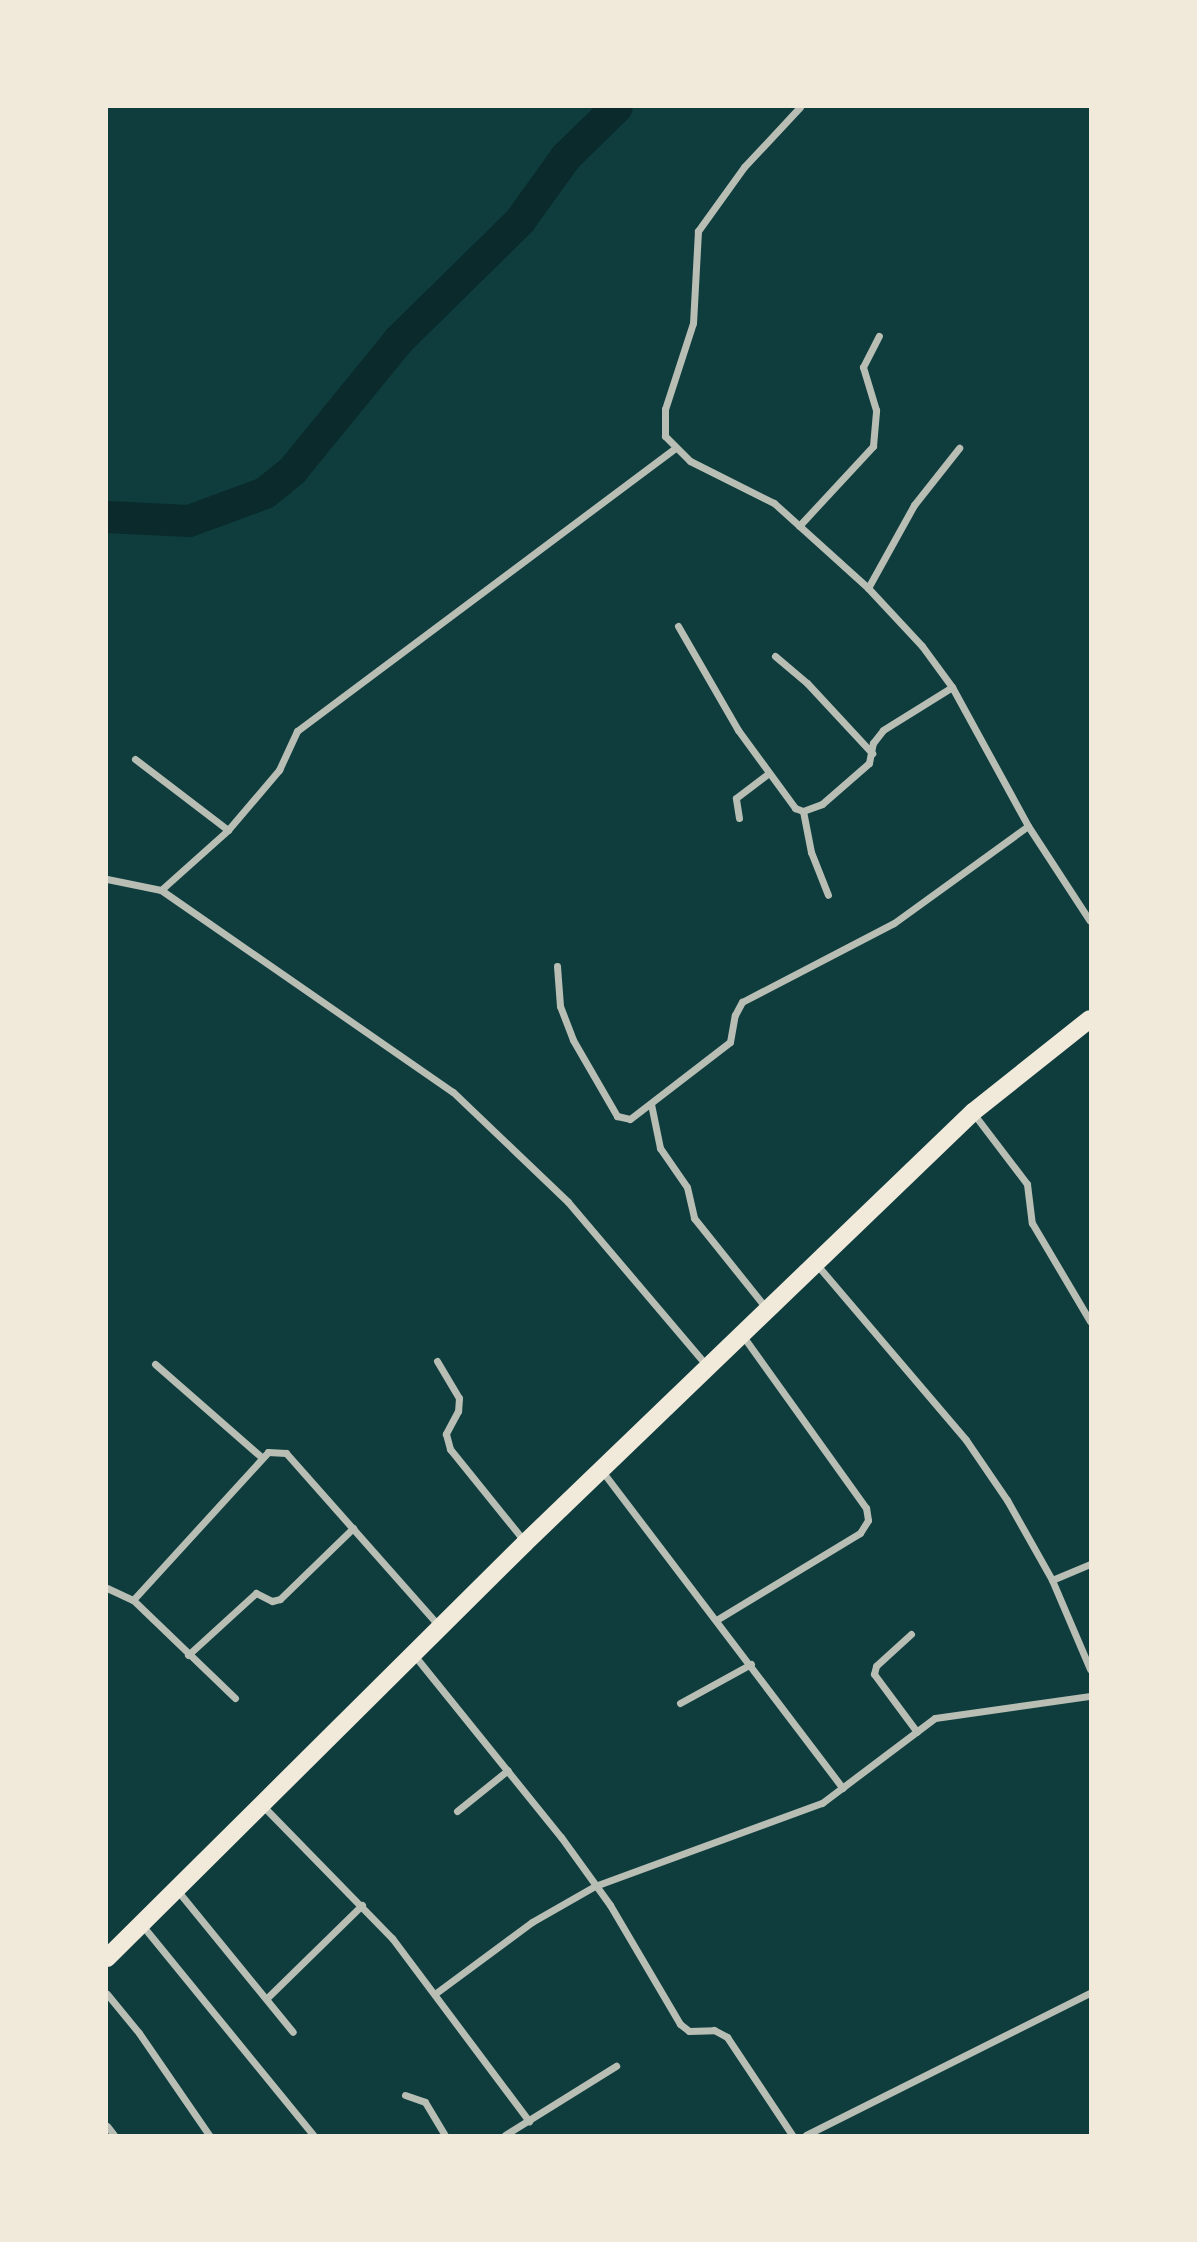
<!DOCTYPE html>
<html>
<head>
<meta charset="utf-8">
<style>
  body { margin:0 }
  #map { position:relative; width:1197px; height:2242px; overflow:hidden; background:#0f3d3e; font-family:Roboto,sans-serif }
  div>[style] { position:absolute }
  .river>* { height:32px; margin:-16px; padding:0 16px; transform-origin:16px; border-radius:16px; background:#0a2a2b }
  .minor>* { height:7px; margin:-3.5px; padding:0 3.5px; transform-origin:3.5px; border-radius:3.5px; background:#b8beb3 }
  .trunk>* { height:18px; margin:-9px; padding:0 9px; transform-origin:9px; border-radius:9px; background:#f1e9da }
  span { translate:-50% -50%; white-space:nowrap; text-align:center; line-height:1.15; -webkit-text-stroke:5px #f1e9da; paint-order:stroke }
  .frame { position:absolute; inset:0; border:108px solid #f1e9da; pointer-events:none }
</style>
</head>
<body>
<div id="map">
  <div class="river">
    <i style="left:107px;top:517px;width:82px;rotate:2.8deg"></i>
    <i style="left:189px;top:521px;width:81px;rotate:-20.2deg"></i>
    <i style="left:265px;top:493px;width:36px;rotate:-39deg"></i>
    <i style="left:293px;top:470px;width:168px;rotate:-50.8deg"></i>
    <i style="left:399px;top:340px;width:170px;rotate:-44.5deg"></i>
    <i style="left:520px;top:221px;width:79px;rotate:-54.3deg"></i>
    <i style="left:566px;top:157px;width:71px;rotate:-44.4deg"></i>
  </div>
  <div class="minor">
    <i style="left:800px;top:107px;width:82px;rotate:133deg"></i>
    <i style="left:744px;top:167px;width:79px;rotate:125.7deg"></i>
    <i style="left:698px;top:231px;width:92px;rotate:93.1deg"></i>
    <i style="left:693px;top:323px;width:90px;rotate:108deg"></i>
    <i style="left:665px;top:409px;width:27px;rotate:90deg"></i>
    <i style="left:665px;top:436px;width:35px;rotate:45deg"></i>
    <i style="left:690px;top:461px;width:94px;rotate:26.6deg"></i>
    <i style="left:774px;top:503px;width:127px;rotate:42.1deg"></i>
    <i style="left:868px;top:588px;width:79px;rotate:47deg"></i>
    <i style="left:922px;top:646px;width:51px;rotate:53.8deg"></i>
    <i style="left:952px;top:687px;width:158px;rotate:61.3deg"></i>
    <i style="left:1028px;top:826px;width:113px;rotate:56.9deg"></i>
    <i style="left:799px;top:526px;width:109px;rotate:-47.2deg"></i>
    <i style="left:873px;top:446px;width:36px;rotate:-85deg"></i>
    <i style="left:876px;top:410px;width:45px;rotate:-106.8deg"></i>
    <i style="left:863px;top:367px;width:35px;rotate:-63deg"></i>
    <i style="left:868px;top:588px;width:95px;rotate:-61deg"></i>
    <i style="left:914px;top:505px;width:73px;rotate:-51.7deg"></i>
    <i style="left:678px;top:626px;width:120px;rotate:60deg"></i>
    <i style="left:738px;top:730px;width:97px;rotate:53.8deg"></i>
    <i style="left:795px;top:808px;width:9px;rotate:21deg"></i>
    <i style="left:803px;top:811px;width:20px;rotate:-20deg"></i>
    <i style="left:822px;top:804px;width:62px;rotate:-41.1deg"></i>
    <i style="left:869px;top:763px;width:20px;rotate:-79deg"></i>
    <i style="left:873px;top:743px;width:16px;rotate:-52deg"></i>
    <i style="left:883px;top:730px;width:81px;rotate:-31.9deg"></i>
    <i style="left:775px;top:656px;width:42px;rotate:40.2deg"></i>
    <i style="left:807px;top:683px;width:96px;rotate:47.1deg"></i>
    <i style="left:135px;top:759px;width:117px;rotate:37.4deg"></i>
    <i style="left:228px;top:830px;width:79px;rotate:-49.6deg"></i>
    <i style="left:279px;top:770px;width:43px;rotate:-65.2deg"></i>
    <i style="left:297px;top:731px;width:471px;rotate:-36.8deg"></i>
    <i style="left:803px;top:811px;width:42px;rotate:79deg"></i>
    <i style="left:811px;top:852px;width:46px;rotate:68.4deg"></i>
    <i style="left:739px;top:818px;width:20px;rotate:-99deg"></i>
    <i style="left:736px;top:798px;width:41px;rotate:-37.1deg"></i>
    <i style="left:107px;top:879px;width:55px;rotate:11.5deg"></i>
    <i style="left:161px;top:890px;width:355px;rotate:34.7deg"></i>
    <i style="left:453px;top:1092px;width:159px;rotate:43.7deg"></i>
    <i style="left:568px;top:1202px;width:215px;rotate:49.7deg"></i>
    <i style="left:161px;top:890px;width:90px;rotate:-41.8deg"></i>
    <i style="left:557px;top:966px;width:40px;rotate:85.7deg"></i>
    <i style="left:560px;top:1006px;width:36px;rotate:69deg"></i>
    <i style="left:573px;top:1040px;width:88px;rotate:59.9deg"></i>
    <i style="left:617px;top:1116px;width:13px;rotate:13deg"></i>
    <i style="left:630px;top:1119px;width:126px;rotate:-37.6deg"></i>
    <i style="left:730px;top:1042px;width:27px;rotate:-80deg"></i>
    <i style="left:735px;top:1015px;width:15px;rotate:-62deg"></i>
    <i style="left:742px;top:1002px;width:171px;rotate:-27.5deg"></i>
    <i style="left:894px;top:923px;width:165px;rotate:-35.9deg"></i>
    <i style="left:651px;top:1104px;width:45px;rotate:78.4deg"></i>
    <i style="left:660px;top:1148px;width:47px;rotate:55.3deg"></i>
    <i style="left:687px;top:1187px;width:32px;rotate:77deg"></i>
    <i style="left:694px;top:1218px;width:115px;rotate:51.3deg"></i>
    <i style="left:973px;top:1113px;width:89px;rotate:52.7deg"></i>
    <i style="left:1027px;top:1184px;width:39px;rotate:83deg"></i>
    <i style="left:1032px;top:1223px;width:114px;rotate:59.4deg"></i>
    <i style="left:818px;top:1266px;width:228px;rotate:49.6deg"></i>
    <i style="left:966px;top:1440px;width:73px;rotate:55.7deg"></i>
    <i style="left:1007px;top:1500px;width:92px;rotate:60.6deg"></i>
    <i style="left:1052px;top:1580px;width:97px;rotate:66.9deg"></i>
    <i style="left:437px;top:1361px;width:43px;rotate:59.3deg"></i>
    <i style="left:459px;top:1398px;width:13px;rotate:94deg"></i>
    <i style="left:458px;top:1411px;width:26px;rotate:118deg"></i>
    <i style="left:446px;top:1434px;width:16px;rotate:75deg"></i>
    <i style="left:450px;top:1449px;width:119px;rotate:51.1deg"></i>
    <i style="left:155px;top:1364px;width:140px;rotate:41.2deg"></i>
    <i style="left:602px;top:1471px;width:398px;rotate:52.8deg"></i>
    <i style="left:1052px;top:1580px;width:41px;rotate:-22.8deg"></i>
    <i style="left:107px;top:1588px;width:29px;rotate:25deg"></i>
    <i style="left:718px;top:1619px;width:166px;rotate:-31.2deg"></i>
    <i style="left:860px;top:1533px;width:15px;rotate:-58deg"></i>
    <i style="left:868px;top:1520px;width:12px;rotate:-99deg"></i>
    <i style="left:866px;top:1508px;width:213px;rotate:-125.6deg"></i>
    <i style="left:911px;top:1634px;width:47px;rotate:137.6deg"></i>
    <i style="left:876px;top:1666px;width:8px;rotate:104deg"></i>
    <i style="left:874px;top:1674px;width:72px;rotate:53.4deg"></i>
    <i style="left:188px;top:1655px;width:92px;rotate:-42.4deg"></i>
    <i style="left:256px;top:1593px;width:18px;rotate:27deg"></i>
    <i style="left:272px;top:1601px;width:8px;rotate:-14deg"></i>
    <i style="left:280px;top:1599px;width:102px;rotate:-44.2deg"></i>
    <i style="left:414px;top:1655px;width:234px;rotate:51.1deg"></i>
    <i style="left:561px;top:1837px;width:84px;rotate:54.2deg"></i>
    <i style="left:610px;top:1905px;width:138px;rotate:59.5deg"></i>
    <i style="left:680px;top:2024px;width:11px;rotate:38deg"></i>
    <i style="left:689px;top:2031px;width:25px;rotate:-2deg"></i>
    <i style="left:714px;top:2030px;width:15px;rotate:28deg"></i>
    <i style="left:727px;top:2037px;width:118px;rotate:56.4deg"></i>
    <i style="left:235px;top:1698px;width:141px;rotate:-136.1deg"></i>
    <i style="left:133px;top:1600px;width:200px;rotate:-47.6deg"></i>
    <i style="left:268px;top:1452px;width:18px;rotate:3deg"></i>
    <i style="left:286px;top:1453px;width:231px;rotate:48.5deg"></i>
    <i style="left:680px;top:1703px;width:81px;rotate:-28.8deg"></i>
    <i style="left:263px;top:1806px;width:185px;rotate:45.7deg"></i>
    <i style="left:392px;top:1938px;width:229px;rotate:53.2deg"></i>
    <i style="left:457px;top:1811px;width:65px;rotate:-38.8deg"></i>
    <i style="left:177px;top:1890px;width:183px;rotate:50.8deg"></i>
    <i style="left:142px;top:1925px;width:271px;rotate:50.8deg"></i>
    <i style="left:436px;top:1993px;width:119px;rotate:-36.5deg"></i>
    <i style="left:532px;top:1922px;width:73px;rotate:-29.7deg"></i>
    <i style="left:595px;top:1886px;width:242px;rotate:-20.1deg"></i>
    <i style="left:822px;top:1803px;width:141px;rotate:-37deg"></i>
    <i style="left:935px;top:1718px;width:157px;rotate:-8.1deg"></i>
    <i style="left:107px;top:1994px;width:50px;rotate:50.6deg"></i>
    <i style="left:139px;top:2033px;width:124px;rotate:55.5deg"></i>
    <i style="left:267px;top:1998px;width:133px;rotate:-44.4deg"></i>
    <i style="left:405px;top:2095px;width:21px;rotate:19deg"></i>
    <i style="left:425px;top:2102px;width:39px;rotate:59deg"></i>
    <i style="left:107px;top:2126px;width:11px;rotate:52deg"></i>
    <i style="left:505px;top:2135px;width:131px;rotate:-31.9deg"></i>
    <i style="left:806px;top:2135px;width:318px;rotate:-26.6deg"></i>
  </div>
  <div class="trunk">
    <i style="left:107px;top:1958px;width:589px;rotate:-44.79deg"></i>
    <i style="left:525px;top:1543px;width:622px;rotate:-43.89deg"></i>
    <i style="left:973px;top:1112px;width:149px;rotate:-38.5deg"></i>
  </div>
  <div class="frame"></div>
</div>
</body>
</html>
